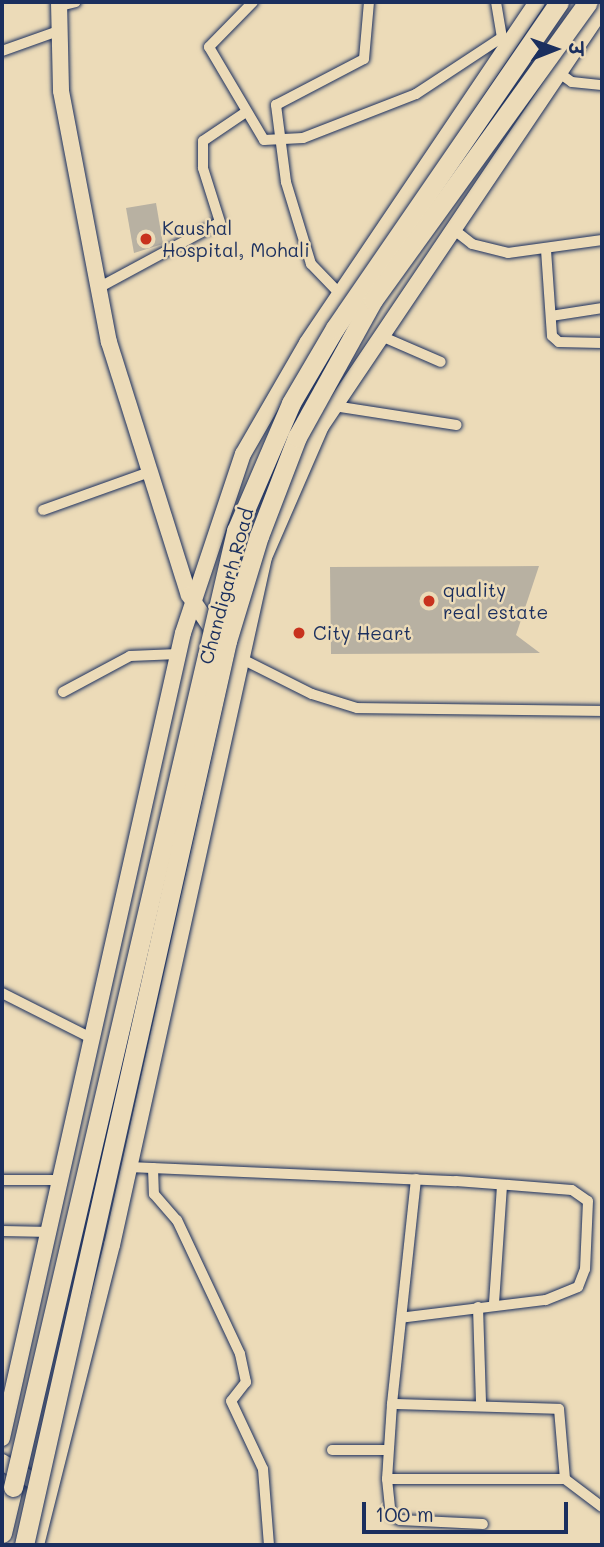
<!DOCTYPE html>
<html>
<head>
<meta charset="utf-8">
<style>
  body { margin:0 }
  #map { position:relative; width:604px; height:1547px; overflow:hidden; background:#ecdbb8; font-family:Mali,"Playpen Sans Deva",sans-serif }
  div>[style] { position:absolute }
  .building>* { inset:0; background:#b8b1a2 }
  .roads { filter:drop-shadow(0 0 2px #1b2f5e) drop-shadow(0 0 2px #1b2f5e) }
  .street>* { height:10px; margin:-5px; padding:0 5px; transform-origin:5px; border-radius:5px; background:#ecdbb8 }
  .secondary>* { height:16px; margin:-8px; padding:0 8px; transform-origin:8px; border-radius:8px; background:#ecdbb8 }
  .highway>* { height:19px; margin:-9.5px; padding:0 9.5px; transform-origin:9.5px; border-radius:9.5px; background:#ecdbb8 }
  .bridges { filter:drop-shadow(0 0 2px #1b2f5e) drop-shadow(0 0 2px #1b2f5e) }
  .highway-bridge>* { height:19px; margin:-9.5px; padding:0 9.5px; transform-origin:9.5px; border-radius:9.5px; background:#ecdbb8 }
  .dots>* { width:19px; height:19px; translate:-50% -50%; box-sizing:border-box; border:4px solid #ecdbb8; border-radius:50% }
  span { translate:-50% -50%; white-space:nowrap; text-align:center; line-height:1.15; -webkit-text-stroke:5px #ecdbb8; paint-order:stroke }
  .poi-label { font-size:19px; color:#1b2f5e }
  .left { translate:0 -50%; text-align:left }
  .street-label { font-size:19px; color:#1b2f5e }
  .frame { position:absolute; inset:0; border:4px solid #1b2f5e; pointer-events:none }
  .north { position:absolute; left:520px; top:14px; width:70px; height:70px; -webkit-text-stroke:5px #ecdbb8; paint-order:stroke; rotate:89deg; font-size:19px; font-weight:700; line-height:28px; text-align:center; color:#1b2f5e }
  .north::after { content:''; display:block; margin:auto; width:24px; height:32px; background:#1b2f5e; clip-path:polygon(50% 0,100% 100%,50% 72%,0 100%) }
  .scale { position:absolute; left:362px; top:1502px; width:206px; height:32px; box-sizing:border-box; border:4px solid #1b2f5e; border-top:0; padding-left:9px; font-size:21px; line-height:24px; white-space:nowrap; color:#1b2f5e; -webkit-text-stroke:5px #ecdbb8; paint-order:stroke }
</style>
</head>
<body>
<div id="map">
  <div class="building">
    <i style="clip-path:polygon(156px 203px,163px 244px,134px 253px,126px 208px)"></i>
    <i style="clip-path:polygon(539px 566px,516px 635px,540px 653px,331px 654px,330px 567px)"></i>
  </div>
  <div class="roads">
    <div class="street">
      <i style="left:253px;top:2px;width:63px;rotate:134.4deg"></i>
      <i style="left:209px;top:47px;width:108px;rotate:59.4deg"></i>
      <i style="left:264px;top:140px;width:39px;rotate:-3deg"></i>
      <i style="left:303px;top:138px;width:121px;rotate:-21.3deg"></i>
      <i style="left:416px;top:94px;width:102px;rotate:-33.4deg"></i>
      <i style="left:496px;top:2px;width:43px;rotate:80.5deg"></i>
      <i style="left:60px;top:6px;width:16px;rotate:-14deg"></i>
      <i style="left:2px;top:51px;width:63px;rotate:-19.6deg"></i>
      <i style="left:558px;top:72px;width:17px;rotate:36deg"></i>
      <i style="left:572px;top:82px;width:30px;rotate:6deg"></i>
      <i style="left:453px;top:229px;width:24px;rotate:38deg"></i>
      <i style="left:472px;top:244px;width:37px;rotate:14deg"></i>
      <i style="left:508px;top:253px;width:95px;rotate:-7.9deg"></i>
      <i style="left:546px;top:250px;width:86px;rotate:86deg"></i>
      <i style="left:552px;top:336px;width:9px;rotate:41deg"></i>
      <i style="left:559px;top:342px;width:43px;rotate:1.3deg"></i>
      <i style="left:100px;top:287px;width:136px;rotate:-28.4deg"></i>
      <i style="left:220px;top:222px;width:57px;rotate:-107.5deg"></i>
      <i style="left:203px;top:168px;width:27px;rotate:-90deg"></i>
      <i style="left:203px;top:141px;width:48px;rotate:-34deg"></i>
      <i style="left:340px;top:294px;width:42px;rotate:-134deg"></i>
      <i style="left:311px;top:264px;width:86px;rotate:-107deg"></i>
      <i style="left:286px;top:182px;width:78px;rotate:-97.4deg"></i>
      <i style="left:276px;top:105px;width:99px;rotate:-27.6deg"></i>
      <i style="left:364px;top:59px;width:57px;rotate:-85deg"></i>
      <i style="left:551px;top:316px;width:52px;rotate:-8.9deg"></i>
      <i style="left:381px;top:336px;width:65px;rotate:23.4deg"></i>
      <i style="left:334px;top:406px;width:124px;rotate:8.8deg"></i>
      <i style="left:43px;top:510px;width:114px;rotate:-19.6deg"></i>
      <i style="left:242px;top:659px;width:78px;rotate:26.6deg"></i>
      <i style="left:312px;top:694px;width:47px;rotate:17.3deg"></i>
      <i style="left:357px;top:708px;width:245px;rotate:0.7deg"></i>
      <i style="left:63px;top:692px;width:76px;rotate:-28.2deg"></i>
      <i style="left:130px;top:656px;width:48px;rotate:-2.4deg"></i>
      <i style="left:2px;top:993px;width:102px;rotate:26.8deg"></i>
      <i style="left:129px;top:1167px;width:327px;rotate:2.5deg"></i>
      <i style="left:456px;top:1181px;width:116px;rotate:4.4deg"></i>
      <i style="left:572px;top:1190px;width:19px;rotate:35deg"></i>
      <i style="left:588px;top:1201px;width:68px;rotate:92.5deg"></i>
      <i style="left:585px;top:1269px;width:19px;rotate:111deg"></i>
      <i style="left:578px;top:1287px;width:35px;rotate:158deg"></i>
      <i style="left:545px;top:1300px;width:140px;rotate:173deg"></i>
      <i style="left:153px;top:1168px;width:26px;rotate:88deg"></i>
      <i style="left:154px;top:1194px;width:35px;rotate:49deg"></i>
      <i style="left:177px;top:1220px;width:148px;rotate:64.8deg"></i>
      <i style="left:240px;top:1354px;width:29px;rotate:78deg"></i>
      <i style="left:246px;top:1382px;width:24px;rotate:128deg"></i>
      <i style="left:231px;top:1401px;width:75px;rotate:64.8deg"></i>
      <i style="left:263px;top:1469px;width:76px;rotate:85.5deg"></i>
      <i style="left:416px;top:1179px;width:226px;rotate:96.1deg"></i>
      <i style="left:392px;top:1404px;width:167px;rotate:1.7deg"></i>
      <i style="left:559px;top:1409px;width:70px;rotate:85.1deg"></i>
      <i style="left:565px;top:1479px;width:46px;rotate:37.1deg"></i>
      <i style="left:2px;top:1180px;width:60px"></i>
      <i style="left:2px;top:1231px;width:49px;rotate:1.2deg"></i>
      <i style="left:494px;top:1303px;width:118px;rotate:-86.1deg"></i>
      <i style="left:478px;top:1307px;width:98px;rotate:88.2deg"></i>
      <i style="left:392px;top:1404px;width:75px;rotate:93.8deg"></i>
      <i style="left:387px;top:1479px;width:178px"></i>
      <i style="left:332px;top:1450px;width:55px"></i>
      <i style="left:387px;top:1479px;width:36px;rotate:84deg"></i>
      <i style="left:391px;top:1515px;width:10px;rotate:29deg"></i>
      <i style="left:400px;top:1520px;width:83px;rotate:2.8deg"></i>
    </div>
    <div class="secondary">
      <i style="left:59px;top:2px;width:89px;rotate:88.7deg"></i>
      <i style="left:61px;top:91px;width:256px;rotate:79.2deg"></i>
      <i style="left:109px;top:342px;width:265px;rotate:72.5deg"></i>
      <i style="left:189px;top:595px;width:52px;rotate:56deg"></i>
      <i style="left:2px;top:1438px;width:825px;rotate:-77.33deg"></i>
      <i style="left:183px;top:633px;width:189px;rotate:-71.5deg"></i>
      <i style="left:243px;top:454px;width:128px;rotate:-60deg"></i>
      <i style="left:307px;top:343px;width:411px;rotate:-56deg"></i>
      <i style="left:2px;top:1462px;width:54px;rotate:31.3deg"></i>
      <i style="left:36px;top:1545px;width:309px;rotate:-75.8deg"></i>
      <i style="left:112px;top:1245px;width:705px;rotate:-77.54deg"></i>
      <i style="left:264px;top:557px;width:143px;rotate:-66.5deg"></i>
      <i style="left:321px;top:426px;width:503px;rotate:-56.03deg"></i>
    </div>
    <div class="highway">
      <i style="left:2px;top:1533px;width:47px;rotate:-76.6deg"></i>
    </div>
  </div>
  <div class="bridges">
    <div class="highway-bridge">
      <i style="left:13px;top:1487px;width:982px;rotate:-76.87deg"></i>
      <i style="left:236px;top:531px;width:139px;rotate:-66.7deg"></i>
      <i style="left:291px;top:403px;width:87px;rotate:-59.6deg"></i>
      <i style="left:335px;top:328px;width:396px;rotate:-55.5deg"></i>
      <i style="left:24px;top:1545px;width:927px;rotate:-77.34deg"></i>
      <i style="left:227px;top:641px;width:110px;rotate:-73.1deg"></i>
      <i style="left:259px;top:536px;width:106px;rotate:-69deg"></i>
      <i style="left:297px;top:437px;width:157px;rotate:-61deg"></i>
      <i style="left:373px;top:300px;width:367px;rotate:-54.2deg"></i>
    </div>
  </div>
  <div class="dots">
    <i style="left:146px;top:239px;background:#c8321e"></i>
    <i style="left:429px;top:601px;background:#c8321e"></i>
    <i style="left:299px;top:633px;background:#c8321e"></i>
  </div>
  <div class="poi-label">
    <span class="left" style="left:162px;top:239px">Kaushal<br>Hospital, Mohali</span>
    <span class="left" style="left:443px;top:601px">quality<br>real estate</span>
    <span class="left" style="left:313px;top:633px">City Heart</span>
  </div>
  <div class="street-label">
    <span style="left:226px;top:586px;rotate:-75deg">Chandigarh Road</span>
  </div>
  <div class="frame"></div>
  <div class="north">उ</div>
  <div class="scale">100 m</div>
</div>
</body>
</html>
